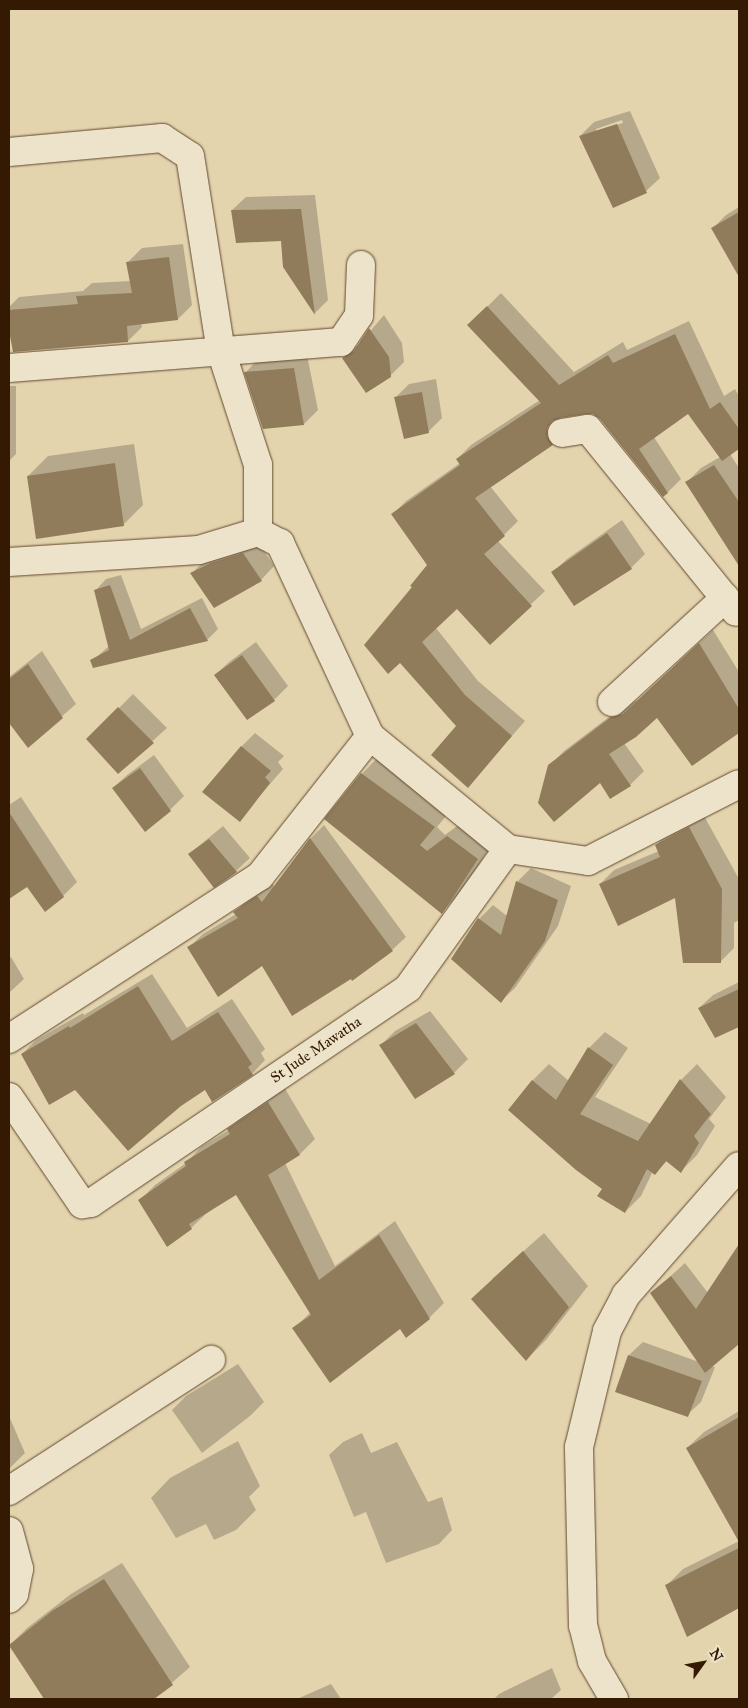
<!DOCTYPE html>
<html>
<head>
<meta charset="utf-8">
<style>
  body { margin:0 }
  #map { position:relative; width:748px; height:1708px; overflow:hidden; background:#e4d4ae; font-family:"IM FELL Great Primer",serif }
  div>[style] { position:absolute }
  .shadow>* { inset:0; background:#0003 }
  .building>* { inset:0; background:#907b5b }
  .roads { filter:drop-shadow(0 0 1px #60482d) drop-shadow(0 0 1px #60482d) }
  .minor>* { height:28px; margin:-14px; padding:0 14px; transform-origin:14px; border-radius:14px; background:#ede3ca }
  span { translate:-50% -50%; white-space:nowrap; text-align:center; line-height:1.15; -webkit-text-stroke:5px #ede3ca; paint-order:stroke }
  .street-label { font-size:15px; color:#341a02 }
  .frame { position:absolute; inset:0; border:10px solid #341a02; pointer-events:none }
  .north { position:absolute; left:678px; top:1638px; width:50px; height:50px; -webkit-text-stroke:4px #ede3ca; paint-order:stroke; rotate:58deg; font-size:14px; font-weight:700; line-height:20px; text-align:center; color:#341a02 }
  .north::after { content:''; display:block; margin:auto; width:18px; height:22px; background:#341a02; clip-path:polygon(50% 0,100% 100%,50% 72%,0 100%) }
</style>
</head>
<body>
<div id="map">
  <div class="shadow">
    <i style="clip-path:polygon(evenodd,630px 111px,660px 178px,646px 191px,580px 136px,594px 122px,630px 111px,622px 120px,623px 123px,596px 131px,596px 129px,622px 120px)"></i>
    <i style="clip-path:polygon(315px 195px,328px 300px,315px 313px,284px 267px,282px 240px,232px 210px,246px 197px)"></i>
    <i style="clip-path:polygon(739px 207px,739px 274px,713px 228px,726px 215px)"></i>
    <i style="clip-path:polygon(183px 244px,192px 305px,178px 319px,141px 323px,142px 327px,128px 341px,14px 351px,9px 325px,9px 307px,19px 297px,83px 291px,92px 283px,131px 281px,128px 262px,142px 248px)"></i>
    <i style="clip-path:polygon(501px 293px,574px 372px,623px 342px,627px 350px,689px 321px,724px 396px,735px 389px,739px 396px,739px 447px,730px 454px,739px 468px,739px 563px,687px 482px,701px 468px,720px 457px,688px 412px,654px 437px,681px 479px,667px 493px,601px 418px,594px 413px,560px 416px,560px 422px,566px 431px,552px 444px,490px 486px,518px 521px,498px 541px,545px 591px,490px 643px,457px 607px,436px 628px,478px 681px,525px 721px,468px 786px,457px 726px,400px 661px,414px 587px,428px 565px,393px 514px,406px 501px,460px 463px,457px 459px,471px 445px,540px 400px,483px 311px)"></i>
    <i style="clip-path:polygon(384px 315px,402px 343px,404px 362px,390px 376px,344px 358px,361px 342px)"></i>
    <i style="clip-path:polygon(307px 355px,318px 410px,304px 424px,264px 428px,246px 372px,259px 358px)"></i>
    <i style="clip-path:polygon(436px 379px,442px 418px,428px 432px,395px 398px,409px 384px)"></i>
    <i style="clip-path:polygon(9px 386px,16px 386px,16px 454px,9px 461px)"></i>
    <i style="clip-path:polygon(134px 444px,143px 505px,123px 525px,28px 476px,48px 456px)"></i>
    <i style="clip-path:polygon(622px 520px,645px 554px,631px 568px,553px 572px,567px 559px)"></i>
    <i style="clip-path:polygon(257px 540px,274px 566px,261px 580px,192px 573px,205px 560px)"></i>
    <i style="clip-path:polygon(121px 575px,141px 629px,202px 598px,218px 629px,207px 640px,92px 661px,109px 646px,95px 591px,106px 579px)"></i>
    <i style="clip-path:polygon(713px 630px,739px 672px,739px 731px,692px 765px,658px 716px,624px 743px,644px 771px,630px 785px,610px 798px,600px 781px,550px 765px,564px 751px,626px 704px,638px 700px)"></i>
    <i style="clip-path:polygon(256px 642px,288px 686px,274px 700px,215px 675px,229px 662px)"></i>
    <i style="clip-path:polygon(42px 651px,76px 704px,28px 746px,9px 721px,9px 677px)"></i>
    <i style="clip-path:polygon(133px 694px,167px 728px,118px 772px,88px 739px)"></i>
    <i style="clip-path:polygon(255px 733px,284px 756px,278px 762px,283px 769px,239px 820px,241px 747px)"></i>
    <i style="clip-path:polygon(154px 755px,184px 796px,170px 810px,113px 788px,127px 775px)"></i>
    <i style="clip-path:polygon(379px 756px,451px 810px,437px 827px,445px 835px,465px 820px,494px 841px,459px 895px,442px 912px,326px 819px,362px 774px)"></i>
    <i style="clip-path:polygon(21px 797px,77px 882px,63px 896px,27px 885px,13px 894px,9px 887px,9px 805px)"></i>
    <i style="clip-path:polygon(703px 814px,739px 879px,739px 920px,734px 923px,734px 948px,720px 962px,676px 896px,600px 884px,614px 870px,659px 851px,656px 845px,670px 831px)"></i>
    <i style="clip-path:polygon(324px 825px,406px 937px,392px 950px,351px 977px,262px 964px,189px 947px,203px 934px,236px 914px,235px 912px,248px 899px,272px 883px,275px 887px,311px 838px)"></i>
    <i style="clip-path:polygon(223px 826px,250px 858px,236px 871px,214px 886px,189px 854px)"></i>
    <i style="clip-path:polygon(531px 868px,571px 886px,558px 926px,515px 988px,501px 1001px,453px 959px,479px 919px,493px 905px,507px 916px,517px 882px)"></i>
    <i style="clip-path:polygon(11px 957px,24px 979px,9px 993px,9px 958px)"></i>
    <i style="clip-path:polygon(152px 974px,187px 1028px,232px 999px,265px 1049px,261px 1053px,265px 1060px,252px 1074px,205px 1088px,75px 1088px,22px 1054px,36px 1040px,83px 1013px,84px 1015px)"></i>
    <i style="clip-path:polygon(739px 982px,739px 1025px,715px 1036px,699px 1008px,713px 995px)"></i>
    <i style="clip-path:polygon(430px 1011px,468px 1059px,454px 1073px,381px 1045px,395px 1031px)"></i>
    <i style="clip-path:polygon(605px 1032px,628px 1048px,595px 1097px,651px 1124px,681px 1080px,697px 1064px,726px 1097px,709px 1119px,715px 1126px,697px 1155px,681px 1171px,667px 1161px,655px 1173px,653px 1171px,641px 1196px,625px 1212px,603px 1189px,510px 1110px,533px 1080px,549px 1064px,569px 1081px,589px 1048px)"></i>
    <i style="clip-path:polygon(284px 1087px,315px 1139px,300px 1154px,285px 1163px,335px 1266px,395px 1221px,444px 1303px,429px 1318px,400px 1327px,293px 1329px,311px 1312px,236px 1193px,207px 1213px,191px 1228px,140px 1200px,155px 1185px,186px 1163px,201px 1147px,229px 1130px,244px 1114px)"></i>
    <i style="clip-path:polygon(544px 1233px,588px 1286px,546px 1340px,526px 1360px,492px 1279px)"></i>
    <i style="clip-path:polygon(739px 1250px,739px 1341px,711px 1366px,715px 1367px,701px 1402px,687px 1415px,629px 1355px,643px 1342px,699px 1362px,652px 1293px,685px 1263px,708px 1293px)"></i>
    <i style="clip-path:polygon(238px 1364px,264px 1402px,250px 1416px,202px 1453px,172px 1410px,186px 1396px)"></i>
    <i style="clip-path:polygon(739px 1411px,739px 1605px,738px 1607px,667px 1585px,683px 1569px,739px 1541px,687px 1448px,704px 1432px)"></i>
    <i style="clip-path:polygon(9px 1416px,25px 1453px,9px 1469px)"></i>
    <i style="clip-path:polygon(362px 1433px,371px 1453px,397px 1442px,428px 1502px,442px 1497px,452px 1530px,439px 1544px,386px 1563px,366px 1512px,354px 1517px,329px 1455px,343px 1442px)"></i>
    <i style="clip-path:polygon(238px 1441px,260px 1486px,249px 1497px,256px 1510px,236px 1530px,214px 1540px,206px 1524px,176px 1538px,151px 1498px,170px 1478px)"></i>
    <i style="clip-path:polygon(122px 1563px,190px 1667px,153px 1699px,45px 1699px,9px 1646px,27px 1628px,71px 1594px)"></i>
    <i style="clip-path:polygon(552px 1668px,561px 1690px,551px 1699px,494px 1699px,499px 1694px)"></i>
    <i style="clip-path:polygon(331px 1684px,341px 1699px,297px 1699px)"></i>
  </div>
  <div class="building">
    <i style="clip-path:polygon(617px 124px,647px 193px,613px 208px,579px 136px)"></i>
    <i style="clip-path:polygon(301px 209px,315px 315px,283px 267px,281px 241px,236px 243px,231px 210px)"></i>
    <i style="clip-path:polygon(739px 212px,739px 277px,711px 228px)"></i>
    <i style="clip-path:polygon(169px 257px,178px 320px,127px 326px,128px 342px,13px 352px,9px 331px,9px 310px,78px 304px,76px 296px,132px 293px,126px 262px)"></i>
    <i style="clip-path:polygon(487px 306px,559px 385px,608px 355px,613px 363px,675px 334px,710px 409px,720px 402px,739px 429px,739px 449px,722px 461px,688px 414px,639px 449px,668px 493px,663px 497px,600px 419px,593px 414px,586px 414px,560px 418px,552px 421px,547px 428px,547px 436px,553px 445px,475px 498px,505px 536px,484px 554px,532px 606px,490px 645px,457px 609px,422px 642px,465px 695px,512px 736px,468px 788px,431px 755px,456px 726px,400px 663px,388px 674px,364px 645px,412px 587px,410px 586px,427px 565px,391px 514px,460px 465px,456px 459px,541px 403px,467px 325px)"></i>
    <i style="clip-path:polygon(369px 328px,389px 357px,391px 377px,366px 393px,342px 358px,354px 351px)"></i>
    <i style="clip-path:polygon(294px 368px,304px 425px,263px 429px,244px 372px)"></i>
    <i style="clip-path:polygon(422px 392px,429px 433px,404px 439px,394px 397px)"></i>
    <i style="clip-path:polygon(115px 463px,124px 526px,36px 539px,27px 476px)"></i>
    <i style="clip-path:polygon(714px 465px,739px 502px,739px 566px,685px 482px)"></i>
    <i style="clip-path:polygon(607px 533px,632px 569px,574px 606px,551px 572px)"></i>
    <i style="clip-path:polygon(243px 553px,262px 581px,214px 608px,190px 573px,211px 563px)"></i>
    <i style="clip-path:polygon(110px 585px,130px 640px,190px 608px,208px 641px,93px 668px,90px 660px,109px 650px,94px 590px)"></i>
    <i style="clip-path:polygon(699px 643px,739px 709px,739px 733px,692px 766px,657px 718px,636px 737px,609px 754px,631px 786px,610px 799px,600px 783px,554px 822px,538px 803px,548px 765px,611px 717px,623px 714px)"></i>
    <i style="clip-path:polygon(242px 655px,275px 701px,247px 720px,214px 675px)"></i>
    <i style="clip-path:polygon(28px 664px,63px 718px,28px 748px,9px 723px,9px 679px)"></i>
    <i style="clip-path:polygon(118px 707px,154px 743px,118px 774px,86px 739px)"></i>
    <i style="clip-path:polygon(241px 746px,271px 771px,265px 777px,270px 783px,240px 822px,202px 792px)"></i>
    <i style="clip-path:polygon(140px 768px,171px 811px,145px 832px,112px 788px)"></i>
    <i style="clip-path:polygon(361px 773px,435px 827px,420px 845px,427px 851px,447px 836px,478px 859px,442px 914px,324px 819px)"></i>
    <i style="clip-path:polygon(9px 812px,64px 897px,45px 912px,27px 887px,9px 899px)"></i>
    <i style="clip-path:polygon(689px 827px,722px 889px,721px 963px,683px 963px,675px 898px,618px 926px,599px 884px,660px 857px,655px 845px)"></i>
    <i style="clip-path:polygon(310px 838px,393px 951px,352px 981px,351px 979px,292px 1016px,262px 966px,218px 997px,187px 947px,238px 918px,233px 912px,257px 896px,262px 902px)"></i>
    <i style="clip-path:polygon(209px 839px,237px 872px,214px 888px,188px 854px)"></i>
    <i style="clip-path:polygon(516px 881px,558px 900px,545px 941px,501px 1003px,451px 959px,478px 918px,501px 935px)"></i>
    <i style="clip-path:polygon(138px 986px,172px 1041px,218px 1012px,252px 1064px,248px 1067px,253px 1075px,212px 1102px,205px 1090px,181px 1106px,128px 1151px,75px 1090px,49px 1105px,21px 1054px,69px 1026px,70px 1028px)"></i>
    <i style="clip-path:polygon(739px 989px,739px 1027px,715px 1038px,698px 1008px)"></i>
    <i style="clip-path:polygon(416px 1023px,455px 1074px,415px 1099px,379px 1045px)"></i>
    <i style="clip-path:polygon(588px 1047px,613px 1065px,580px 1114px,638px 1141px,680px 1079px,711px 1114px,694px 1136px,699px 1143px,681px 1173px,666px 1161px,655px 1175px,647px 1169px,625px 1213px,597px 1196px,602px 1189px,576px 1170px,508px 1110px,532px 1080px,556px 1100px)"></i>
    <i style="clip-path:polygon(268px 1102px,300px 1155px,268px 1175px,319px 1280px,379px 1235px,430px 1319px,406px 1338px,400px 1329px,330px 1383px,292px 1328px,311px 1315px,236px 1195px,189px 1224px,192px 1229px,167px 1247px,138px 1200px,186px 1166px,184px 1162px,230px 1134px,227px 1129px)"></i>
    <i style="clip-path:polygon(739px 1244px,739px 1344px,705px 1373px,650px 1293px,671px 1276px,696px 1309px)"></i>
    <i style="clip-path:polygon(523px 1251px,569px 1307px,526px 1361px,471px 1299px)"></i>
    <i style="clip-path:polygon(628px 1355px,702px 1381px,688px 1417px,615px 1392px)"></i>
    <i style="clip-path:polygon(739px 1417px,739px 1542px,686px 1448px)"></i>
    <i style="clip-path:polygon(739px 1548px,739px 1608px,687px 1637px,665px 1585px)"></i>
    <i style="clip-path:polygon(104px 1579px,173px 1685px,154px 1699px,44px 1699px,9px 1645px,52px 1611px)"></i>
  </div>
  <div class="roads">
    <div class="minor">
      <i style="left:9px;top:152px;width:154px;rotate:-5.2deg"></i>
      <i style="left:162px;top:138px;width:33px;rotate:33deg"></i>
      <i style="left:190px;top:156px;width:197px;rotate:81deg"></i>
      <i style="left:221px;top:351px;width:120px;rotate:72deg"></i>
      <i style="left:258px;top:465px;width:67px;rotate:90deg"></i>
      <i style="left:9px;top:368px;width:333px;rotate:-4.5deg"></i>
      <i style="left:341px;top:342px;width:32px;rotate:-56deg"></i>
      <i style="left:359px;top:315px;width:50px;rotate:-87.7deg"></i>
      <i style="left:562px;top:433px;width:26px;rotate:-9deg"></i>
      <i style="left:588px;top:429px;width:235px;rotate:51deg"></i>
      <i style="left:9px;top:562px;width:190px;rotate:-3.6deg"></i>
      <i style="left:199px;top:550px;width:62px;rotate:-17deg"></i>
      <i style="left:258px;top:532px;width:25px;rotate:27deg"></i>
      <i style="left:280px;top:543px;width:213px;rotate:65deg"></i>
      <i style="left:370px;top:736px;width:178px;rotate:39.3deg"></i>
      <i style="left:508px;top:849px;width:81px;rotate:8.5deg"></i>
      <i style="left:588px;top:861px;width:169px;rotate:-27deg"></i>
      <i style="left:612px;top:702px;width:154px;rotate:-42.6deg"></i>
      <i style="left:9px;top:1039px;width:299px;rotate:-33deg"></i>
      <i style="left:260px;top:876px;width:178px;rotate:-51.8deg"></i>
      <i style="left:9px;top:1097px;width:130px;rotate:55.7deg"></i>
      <i style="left:82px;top:1204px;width:9px;rotate:-6deg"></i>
      <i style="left:91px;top:1203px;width:383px;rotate:-34.1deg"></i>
      <i style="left:408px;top:988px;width:171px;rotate:-54.3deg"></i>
      <i style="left:9px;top:1491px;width:241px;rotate:-33deg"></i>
      <i style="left:9px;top:1531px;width:39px;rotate:75deg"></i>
      <i style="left:19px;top:1569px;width:25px;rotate:101deg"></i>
      <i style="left:14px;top:1594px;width:7px;rotate:135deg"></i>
      <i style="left:614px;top:1699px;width:44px;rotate:-120.1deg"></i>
      <i style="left:592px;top:1661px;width:36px;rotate:-104deg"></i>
      <i style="left:583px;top:1626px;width:179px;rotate:-91.3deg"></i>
      <i style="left:579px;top:1447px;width:119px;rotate:-76.4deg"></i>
      <i style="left:607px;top:1331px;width:41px;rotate:-62.2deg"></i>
      <i style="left:626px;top:1295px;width:171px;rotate:-48.8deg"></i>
    </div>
  </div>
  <div class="street-label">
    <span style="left:316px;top:1050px;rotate:-34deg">St Jude Mawatha</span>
  </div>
  <div class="frame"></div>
  <div class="north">N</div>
</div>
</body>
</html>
